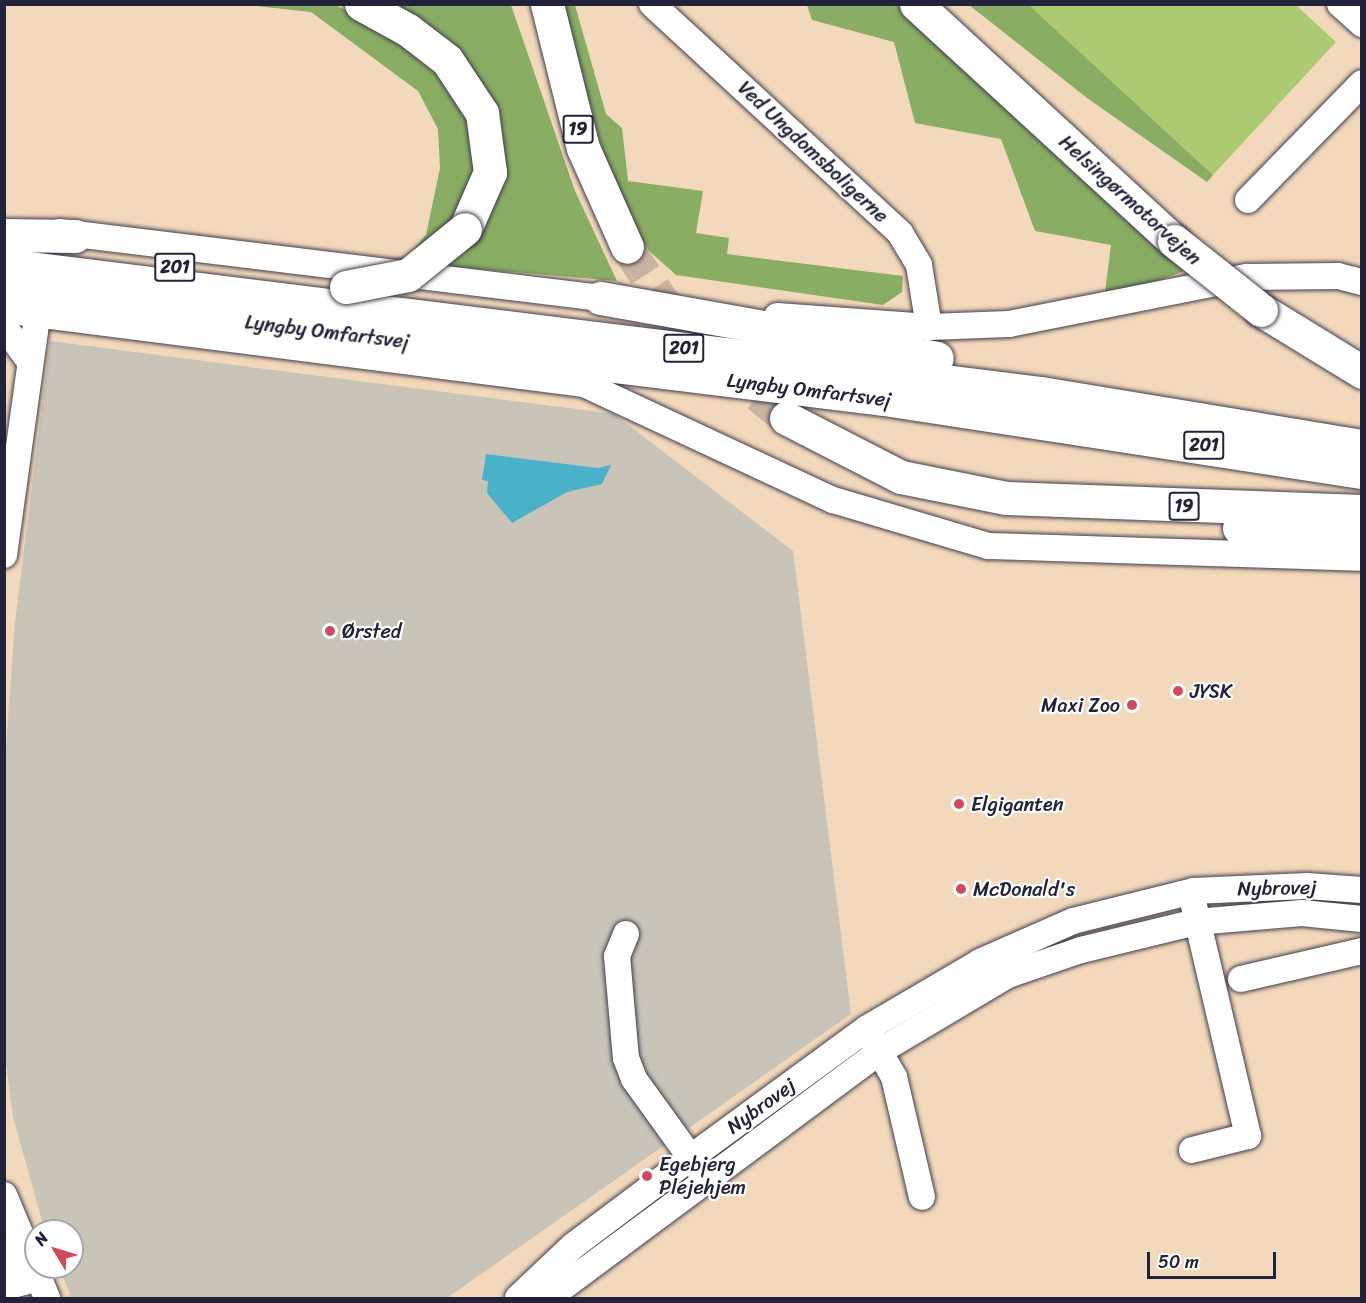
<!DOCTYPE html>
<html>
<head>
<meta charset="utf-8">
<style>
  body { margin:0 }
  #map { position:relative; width:1366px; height:1303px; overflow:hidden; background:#f3d9bb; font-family:Sriracha,sans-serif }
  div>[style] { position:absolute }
  .industrial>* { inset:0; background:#c8c4b8 }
  .green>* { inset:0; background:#acca71 }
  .forest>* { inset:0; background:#89ae63 }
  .water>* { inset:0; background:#49b2c8 }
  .highway-tunnel>* { height:33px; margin-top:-16.5px; transform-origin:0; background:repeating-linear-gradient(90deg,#c9b4a1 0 33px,transparent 0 49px) }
  .roads { filter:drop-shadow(0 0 2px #413d4e) drop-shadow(0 0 2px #413d4e) }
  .minor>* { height:26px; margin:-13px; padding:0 13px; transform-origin:13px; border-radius:13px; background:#fff }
  .highway>* { height:33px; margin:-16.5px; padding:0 16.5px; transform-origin:16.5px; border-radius:16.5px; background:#fff }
  .bridges { filter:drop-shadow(0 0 2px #413d4e) drop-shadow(0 0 2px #413d4e) }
  .highway-bridge>* { height:33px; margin:-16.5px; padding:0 16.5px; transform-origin:16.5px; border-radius:16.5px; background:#fff }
  .dots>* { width:16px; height:16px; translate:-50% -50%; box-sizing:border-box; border:3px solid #fff; border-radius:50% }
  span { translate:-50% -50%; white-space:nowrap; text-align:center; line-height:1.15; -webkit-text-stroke:4.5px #fff; paint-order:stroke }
  .shield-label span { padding:2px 4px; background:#fff; border:2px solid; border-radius:4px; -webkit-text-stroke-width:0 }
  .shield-label { font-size:18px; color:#22223b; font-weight:700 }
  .street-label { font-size:20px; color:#22223b }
  .poi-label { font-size:20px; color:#22223b }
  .left { translate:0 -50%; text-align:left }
  .right { translate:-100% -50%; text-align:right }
  .frame { position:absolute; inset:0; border:6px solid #22223b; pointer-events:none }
  .north { position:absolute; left:24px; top:1219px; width:60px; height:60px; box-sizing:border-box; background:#fff; border:2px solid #a7a7b1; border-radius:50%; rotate:308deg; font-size:16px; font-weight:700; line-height:24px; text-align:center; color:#22223b }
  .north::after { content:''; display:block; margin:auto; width:21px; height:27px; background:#d1495b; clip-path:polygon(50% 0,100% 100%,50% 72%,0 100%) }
  .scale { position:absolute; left:1147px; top:1252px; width:129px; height:27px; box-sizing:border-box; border:3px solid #22223b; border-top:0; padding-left:8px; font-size:18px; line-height:21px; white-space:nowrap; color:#22223b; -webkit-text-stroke:4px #fff; paint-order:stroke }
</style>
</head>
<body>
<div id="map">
  <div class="industrial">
    <i style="clip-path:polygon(50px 341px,614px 414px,793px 551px,851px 1014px,447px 1298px,63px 1298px,70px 1294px,59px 1267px,72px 1267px,72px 1231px,45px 1231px,13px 1117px,5px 1056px,4px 773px,15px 623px)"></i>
  </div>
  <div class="green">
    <i style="clip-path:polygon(1029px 5px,1296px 5px,1336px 42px,1213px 175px)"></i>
  </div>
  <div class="forest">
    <i style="clip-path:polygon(247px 5px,336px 5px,410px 46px,460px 89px,481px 168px,459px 219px,408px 256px,426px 235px,440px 168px,438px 129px,418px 91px,311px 12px)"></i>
    <i style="clip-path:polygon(375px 5px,511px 5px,575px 191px,617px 281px,443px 266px,497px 128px)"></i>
    <i style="clip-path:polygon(559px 5px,575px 5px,606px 114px,622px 128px,628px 181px,703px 191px,696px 233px,729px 238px,727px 254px,903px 276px,902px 292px,883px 305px,676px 275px,648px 250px,615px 192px)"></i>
    <i style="clip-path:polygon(807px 5px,901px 5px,1187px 270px,1104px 300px,1111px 245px,1035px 231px,1001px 139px,915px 123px,894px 42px,812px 20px)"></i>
    <i style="clip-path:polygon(969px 5px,1029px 5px,1213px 175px,1207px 182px,1087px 98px)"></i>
  </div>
  <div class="water">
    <i style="clip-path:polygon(486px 454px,598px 468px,611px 465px,602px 484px,567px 492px,512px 523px,487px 493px,488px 481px,482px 480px)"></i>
  </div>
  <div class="highway-tunnel">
    <i style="left:627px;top:247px;width:82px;rotate:56.5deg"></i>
    <i style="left:672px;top:315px;width:69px;rotate:45.6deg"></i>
    <i style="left:720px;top:364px;width:85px;rotate:39.3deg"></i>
  </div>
  <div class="roads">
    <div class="minor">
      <i style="left:652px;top:4px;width:338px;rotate:42.7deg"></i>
      <i style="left:900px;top:233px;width:37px;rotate:59deg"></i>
      <i style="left:919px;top:265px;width:63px;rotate:80.8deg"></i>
      <i style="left:1340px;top:4px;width:30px;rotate:42deg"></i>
      <i style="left:1248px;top:200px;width:163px;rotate:-45.7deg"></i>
      <i style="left:59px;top:232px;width:563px;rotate:6.94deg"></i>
      <i style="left:4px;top:310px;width:585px;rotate:7.27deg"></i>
      <i style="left:584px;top:384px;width:275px;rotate:25deg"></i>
      <i style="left:833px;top:500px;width:162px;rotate:16.5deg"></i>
      <i style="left:988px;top:546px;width:374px;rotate:1.8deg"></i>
      <i style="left:777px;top:316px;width:152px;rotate:4.1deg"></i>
      <i style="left:929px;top:327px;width:80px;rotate:-2.1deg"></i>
      <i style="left:1009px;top:324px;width:243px;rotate:-11.2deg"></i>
      <i style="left:1247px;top:277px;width:91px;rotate:-0.6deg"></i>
      <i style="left:1338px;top:276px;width:25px;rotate:14deg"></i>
      <i style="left:4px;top:326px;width:44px;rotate:54.2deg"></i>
      <i style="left:4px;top:555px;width:241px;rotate:-82.1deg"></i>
      <i style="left:626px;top:934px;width:24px;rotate:112deg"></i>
      <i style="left:617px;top:956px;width:102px;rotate:85deg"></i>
      <i style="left:626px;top:1058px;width:22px;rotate:69deg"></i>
      <i style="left:634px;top:1079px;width:111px;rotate:54.2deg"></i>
      <i style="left:1241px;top:979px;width:124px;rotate:-13deg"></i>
      <i style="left:871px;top:1037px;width:46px;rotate:60.1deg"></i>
      <i style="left:894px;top:1077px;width:123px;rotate:76.9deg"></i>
      <i style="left:1192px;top:1150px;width:58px;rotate:-14deg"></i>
      <i style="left:1248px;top:1136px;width:236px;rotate:-103.2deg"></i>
      <i style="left:4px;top:1195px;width:112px;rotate:67.3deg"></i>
      <i style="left:518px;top:1298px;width:76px;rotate:-43.4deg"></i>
      <i style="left:573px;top:1246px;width:146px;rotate:-36.9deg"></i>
      <i style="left:690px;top:1158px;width:218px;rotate:-36.2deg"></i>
      <i style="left:866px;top:1029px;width:132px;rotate:-30.4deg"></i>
      <i style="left:980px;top:962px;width:102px;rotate:-23.8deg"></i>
      <i style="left:1073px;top:921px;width:124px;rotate:-14deg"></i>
      <i style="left:1193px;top:891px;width:114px;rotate:-2.5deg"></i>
      <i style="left:1307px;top:886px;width:55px;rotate:4.2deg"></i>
      <i style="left:548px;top:1298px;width:414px;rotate:-36.6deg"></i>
      <i style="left:880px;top:1051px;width:149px;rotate:-30.7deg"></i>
      <i style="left:1008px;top:975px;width:77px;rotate:-18.9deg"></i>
      <i style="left:1081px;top:950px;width:118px;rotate:-13.7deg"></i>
      <i style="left:1196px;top:922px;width:106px;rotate:-4.9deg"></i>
      <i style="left:1302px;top:913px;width:60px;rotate:5.7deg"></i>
    </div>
    <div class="highway">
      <i style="left:361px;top:4px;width:54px;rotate:29deg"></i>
      <i style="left:408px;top:30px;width:49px;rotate:37.6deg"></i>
      <i style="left:447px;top:60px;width:64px;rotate:56.6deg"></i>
      <i style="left:482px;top:113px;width:60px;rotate:82.3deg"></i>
      <i style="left:490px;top:172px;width:62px;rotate:113.7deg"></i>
      <i style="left:547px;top:4px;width:148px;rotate:76deg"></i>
      <i style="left:583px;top:148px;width:108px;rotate:66deg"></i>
      <i style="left:916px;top:4px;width:350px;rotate:42.6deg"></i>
      <i style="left:4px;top:235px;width:71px;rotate:0.8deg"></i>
      <i style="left:4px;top:265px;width:1045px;rotate:7.04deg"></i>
      <i style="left:1041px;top:393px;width:325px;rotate:9.4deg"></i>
      <i style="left:4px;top:291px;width:887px;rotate:7deg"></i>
      <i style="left:884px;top:399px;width:484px;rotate:8.7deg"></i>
      <i style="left:600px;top:298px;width:342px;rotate:10.1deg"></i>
      <i style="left:1261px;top:310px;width:119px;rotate:31.5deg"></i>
      <i style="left:786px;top:418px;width:129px;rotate:27.2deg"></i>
      <i style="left:901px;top:477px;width:107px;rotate:11.3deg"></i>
      <i style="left:1006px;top:498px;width:356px;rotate:2.1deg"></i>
      <i style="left:1239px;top:528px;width:123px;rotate:4.6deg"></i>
      <i style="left:4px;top:1251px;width:18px;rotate:-19deg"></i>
      <i style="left:4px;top:1283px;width:31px;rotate:-15deg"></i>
    </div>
  </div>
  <div class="bridges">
    <div class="highway-bridge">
      <i style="left:1174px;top:241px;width:111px;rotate:38.4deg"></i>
      <i style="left:346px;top:287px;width:63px;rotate:-11deg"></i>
      <i style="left:408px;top:275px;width:73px;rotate:-38.9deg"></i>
    </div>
  </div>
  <div class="dots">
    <i style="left:330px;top:631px;background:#d1495b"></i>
    <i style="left:1178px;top:691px;background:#d1495b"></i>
    <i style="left:1132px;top:705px;background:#d1495b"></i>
    <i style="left:959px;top:804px;background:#d1495b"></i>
    <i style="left:961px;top:889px;background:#d1495b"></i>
    <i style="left:647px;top:1176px;background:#d1495b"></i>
  </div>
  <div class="shield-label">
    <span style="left:578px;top:129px">19</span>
    <span style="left:175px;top:267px">201</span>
    <span style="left:684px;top:348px">201</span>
    <span style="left:1204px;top:445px">201</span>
    <span style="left:1184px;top:506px">19</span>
  </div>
  <div class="street-label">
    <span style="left:813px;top:152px;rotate:43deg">Ved Ungdomsboligerne</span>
    <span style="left:1130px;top:200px;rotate:42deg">Helsingørmotorvejen</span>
    <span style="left:327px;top:332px;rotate:7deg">Lyngby Omfartsvej</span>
    <span style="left:809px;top:390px;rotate:7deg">Lyngby Omfartsvej</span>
    <span style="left:1277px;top:888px;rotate:-1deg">Nybrovej</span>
    <span style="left:761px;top:1106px;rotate:-36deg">Nybrovej</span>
  </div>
  <div class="poi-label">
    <span class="left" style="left:342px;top:631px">Ørsted</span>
    <span class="left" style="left:1190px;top:691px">JYSK</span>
    <span class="right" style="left:1120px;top:705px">Maxi Zoo</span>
    <span class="left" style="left:971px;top:804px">Elgiganten</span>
    <span class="left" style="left:973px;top:889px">McDonald's</span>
    <span class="left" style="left:659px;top:1176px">Egebjerg<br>Plejehjem</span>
  </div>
  <div class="frame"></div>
  <div class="north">N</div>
  <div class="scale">50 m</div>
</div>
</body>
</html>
